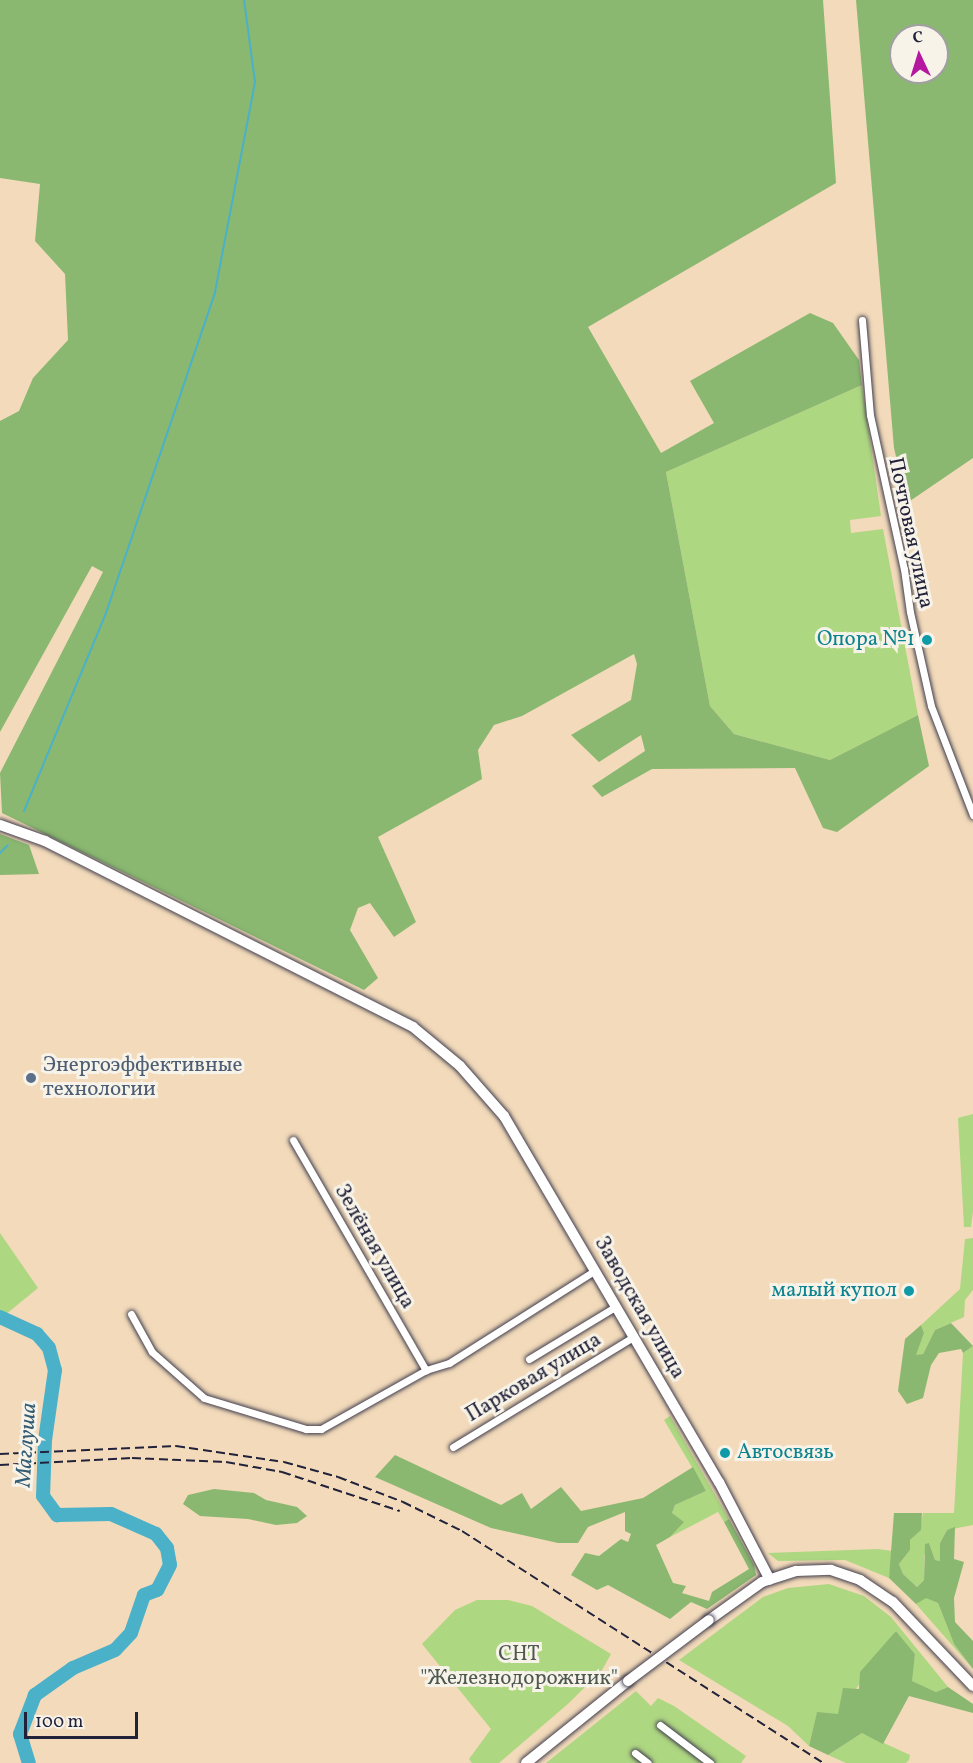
<!DOCTYPE html>
<html>
<head>
<meta charset="utf-8">
<style>
  body { margin:0 }
  #map { position:relative; width:973px; height:1763px; overflow:hidden; background:#f2daba; font-family:Vollkorn,serif }
  div>[style] { position:absolute }
  .green>* { inset:0; background:#aed782 }
  .forest>* { inset:0; background:#8ab870 }
  .stream>* { height:2px; margin:-1px; padding:0 1px; transform-origin:1px; border-radius:1px; background:#4ab1c9 }
  .river>* { height:14px; margin:-7px; padding:0 7px; transform-origin:7px; border-radius:7px; background:#4ab1c9 }
  .roads { filter:drop-shadow(0 0 2px #413e4e) drop-shadow(0 0 2px #413e4e) }
  .minor>* { height:7px; margin:-3.5px; padding:0 3.5px; transform-origin:3.5px; border-radius:3.5px; background:#fff }
  .secondary>* { height:10px; margin:-5px; padding:0 5px; transform-origin:5px; border-radius:5px; background:#fff }
  .primary>* { height:10px; margin:-5px; padding:0 5px; transform-origin:5px; border-radius:5px; background:#fff }
  .rail>* { height:2px; margin-top:-1px; transform-origin:0; background:repeating-linear-gradient(90deg,#22223b 0 9px,transparent 0 13.5px) }
  .bridges { filter:drop-shadow(0 0 2px #413e4e) drop-shadow(0 0 2px #413e4e) }
  .primary-bridge>* { height:10px; margin:-5px; padding:0 5px; transform-origin:5px; border-radius:5px; background:#fff }
  .dots>* { width:16px; height:16px; translate:-50% -50%; box-sizing:border-box; border:3px solid #f7f3e8; border-radius:50% }
  span { translate:-50% -50%; white-space:nowrap; text-align:center; line-height:1.15; -webkit-text-stroke:6px #f7f3e8; paint-order:stroke }
  .street-label { font-size:21px; color:#22223b }
  .culture-label { font-size:21px; color:#0d838f }
  .right { translate:-100% -50%; text-align:right }
  .left { translate:0 -50%; text-align:left }
  .service-label { font-size:21px; color:#4e5e75 }
  .park-label { font-size:21px; color:#4c5850 }
  .water-label { font-size:22px; color:#325b74; font-style:italic }
  .north { position:absolute; left:889px; top:24px; width:60px; height:60px; box-sizing:border-box; background:#f7f3e8; border:2px solid #a29fa3; border-radius:50%; rotate:356deg; font-size:16px; font-weight:700; line-height:24px; text-align:center; color:#22223b }
  .north::after { content:''; display:block; margin:auto; width:21px; height:27px; background:#b5179e; clip-path:polygon(50% 0,100% 100%,50% 72%,0 100%) }
  .scale { position:absolute; left:24px; top:1712px; width:114px; height:27px; box-sizing:border-box; border:3px solid #22223b; border-top:0; padding-left:8px; font-size:18px; line-height:21px; white-space:nowrap; color:#22223b; -webkit-text-stroke:4px #f7f3e8; paint-order:stroke }
</style>
</head>
<body>
<div id="map">
  <div class="green">
    <i style="clip-path:polygon(862px 385px,881px 516px,850px 520px,851px 533px,883px 529px,918px 715px,830px 760px,734px 734px,710px 706px,666px 472px)"></i>
    <i style="clip-path:polygon(973px 1114px,973px 1211px,971px 1227px,964px 1227px,958px 1118px)"></i>
    <i style="clip-path:polygon(0 1233px,38px 1288px,5px 1315px,0 1311px)"></i>
    <i style="clip-path:polygon(973px 1238px,973px 1290px,965px 1300px,964px 1317px,935px 1330px,923px 1354px,915px 1356px,924px 1333px,921px 1325px,960px 1289px,965px 1239px)"></i>
    <i style="clip-path:polygon(973px 1346px,973px 1525px,947px 1530px,940px 1543px,940px 1561px,935px 1560px,929px 1543px,924px 1556px,924px 1580px,917px 1587px,903px 1574px,899px 1564px,910px 1550px,910px 1540px,920px 1530px,923px 1513px,954px 1513px,963px 1353px)"></i>
    <i style="clip-path:polygon(670px 1416px,729px 1519px,724px 1522px,718px 1512px,670px 1537px,683px 1522px,672px 1513px,675px 1505px,706px 1491px,664px 1420px)"></i>
    <i style="clip-path:polygon(878px 1549px,892px 1551px,889px 1578px,845px 1560px,778px 1561px,768px 1553px)"></i>
    <i style="clip-path:polygon(829px 1584px,864px 1596px,891px 1617px,948px 1687px,936px 1692px,911px 1681px,915px 1654px,896px 1631px,838px 1715px,817px 1713px,809px 1746px,788px 1726px,679px 1660px,763px 1597px,788px 1588px)"></i>
    <i style="clip-path:polygon(926px 1597px,938px 1603px,954px 1644px,973px 1669px,916px 1604px)"></i>
    <i style="clip-path:polygon(477px 1600px,508px 1600px,532px 1606px,611px 1654px,602px 1670px,569px 1703px,499px 1763px,472px 1763px,469px 1759px,491px 1729px,422px 1644px,455px 1610px)"></i>
    <i style="clip-path:polygon(636px 1691px,651px 1706px,658px 1698px,674px 1706px,746px 1756px,741px 1763px,546px 1763px)"></i>
    <i style="clip-path:polygon(862px 1733px,910px 1755px,909px 1760px,906px 1763px,846px 1763px,828px 1755px)"></i>
  </div>
  <div class="forest">
    <i style="clip-path:polygon(0 0,823px 0,836px 183px,588px 327px,661px 453px,714px 423px,690px 381px,810px 313px,833px 323px,859px 360px,862px 385px,666px 472px,710px 706px,734px 734px,830px 760px,918px 715px,929px 766px,837px 832px,823px 828px,795px 768px,652px 769px,602px 797px,592px 786px,645px 751px,641px 735px,599px 762px,571px 735px,631px 700px,637px 664px,634px 654px,522px 716px,494px 725px,478px 750px,482px 779px,378px 837px,416px 922px,394px 937px,370px 903px,358px 908px,350px 930px,378px 978px,364px 990px,2px 813px,0 773px,103px 572px,92px 566px,0 732px,0 421px,19px 411px,33px 378px,68px 340px,65px 274px,35px 241px,40px 184px,0 178px)"></i>
    <i style="clip-path:polygon(evenodd,856px 0,973px 0,973px 458px,907px 503px,894px 448px,856px 0,901px 36px,937px 36px,937px 72px,901px 72px,901px 36px)"></i>
    <i style="clip-path:polygon(0 834px,29px 845px,39px 874px,0 875px)"></i>
    <i style="clip-path:polygon(951px 1323px,973px 1346px,963px 1353px,961px 1349px,939px 1353px,931px 1365px,923px 1398px,907px 1404px,898px 1391px,905px 1339px,921px 1325px,924px 1333px,916px 1355px,923px 1354px,935px 1330px)"></i>
    <i style="clip-path:polygon(395px 1455px,501px 1505px,522px 1493px,531px 1509px,561px 1487px,581px 1511px,643px 1498px,693px 1467px,706px 1491px,675px 1505px,672px 1513px,684px 1522px,670px 1537px,656px 1545px,673px 1583px,686px 1586px,682px 1593px,709px 1601px,712px 1592px,749px 1569px,724px 1522px,729px 1519px,754px 1565px,756px 1575px,707px 1609px,691px 1602px,670px 1619px,608px 1585px,597px 1590px,571px 1575px,585px 1553px,599px 1556px,621px 1539px,628px 1542px,631px 1534px,625px 1531px,625px 1512px,588px 1527px,578px 1543px,558px 1543px,491px 1528px,375px 1477px)"></i>
    <i style="clip-path:polygon(214px 1489px,254px 1493px,266px 1500px,297px 1507px,307px 1516px,297px 1523px,276px 1525px,248px 1519px,200px 1516px,183px 1504px,188px 1495px)"></i>
    <i style="clip-path:polygon(894px 1513px,922px 1513px,921px 1530px,910px 1540px,910px 1550px,899px 1564px,903px 1574px,917px 1587px,924px 1580px,925px 1544px,929px 1543px,935px 1560px,940px 1561px,940px 1543px,947px 1530px,955px 1527px,954px 1559px,964px 1562px,954px 1598px,955px 1622px,973px 1641px,973px 1669px,954px 1644px,938px 1603px,926px 1598px,916px 1604px,889px 1578px)"></i>
    <i style="clip-path:polygon(896px 1631px,915px 1654px,912px 1681px,936px 1692px,948px 1687px,973px 1704px,973px 1713px,909px 1696px,883px 1744px,862px 1733px,828px 1755px,809px 1746px,817px 1712px,838px 1714px,843px 1688px,859px 1689px,860px 1672px)"></i>
  </div>
  <div class="stream">
    <i style="left:24px;top:811px;width:214px;rotate:-67.5deg"></i>
    <i style="left:106px;top:613px;width:339px;rotate:-71.2deg"></i>
    <i style="left:215px;top:292px;width:214px;rotate:-79.2deg"></i>
    <i style="left:255px;top:82px;width:83px;rotate:-97.6deg"></i>
    <i style="left:0;top:853px;width:11px;rotate:-45deg"></i>
  </div>
  <div class="river">
    <i style="left:0;top:1317px;width:41px;rotate:24.7deg"></i>
    <i style="left:37px;top:1334px;width:18px;rotate:49deg"></i>
    <i style="left:49px;top:1348px;width:23px;rotate:75deg"></i>
    <i style="left:55px;top:1370px;width:71px;rotate:98.1deg"></i>
    <i style="left:45px;top:1440px;width:56px;rotate:92deg"></i>
    <i style="left:43px;top:1496px;width:24px;rotate:54deg"></i>
    <i style="left:57px;top:1515px;width:54px;rotate:-1.1deg"></i>
    <i style="left:111px;top:1514px;width:49px;rotate:24deg"></i>
    <i style="left:156px;top:1534px;width:18px;rotate:52deg"></i>
    <i style="left:167px;top:1548px;width:17px;rotate:80deg"></i>
    <i style="left:170px;top:1565px;width:28px;rotate:117deg"></i>
    <i style="left:157px;top:1590px;width:14px;rotate:159deg"></i>
    <i style="left:144px;top:1595px;width:40px;rotate:108.9deg"></i>
    <i style="left:131px;top:1633px;width:23px;rotate:133deg"></i>
    <i style="left:115px;top:1650px;width:46px;rotate:156.8deg"></i>
    <i style="left:73px;top:1668px;width:47px;rotate:144.6deg"></i>
    <i style="left:35px;top:1695px;width:42px;rotate:111deg"></i>
    <i style="left:20px;top:1734px;width:30px;rotate:73deg"></i>
  </div>
  <div class="roads">
    <div class="minor">
      <i style="left:862px;top:320px;width:95px;rotate:85.2deg"></i>
      <i style="left:870px;top:415px;width:158px;rotate:77.6deg"></i>
      <i style="left:904px;top:569px;width:43px;rotate:82.1deg"></i>
      <i style="left:910px;top:612px;width:96px;rotate:77.4deg"></i>
      <i style="left:931px;top:706px;width:117px;rotate:68.9deg"></i>
      <i style="left:293px;top:1140px;width:266px;rotate:60deg"></i>
      <i style="left:131px;top:1314px;width:43px;rotate:61.1deg"></i>
      <i style="left:152px;top:1352px;width:69px;rotate:41.5deg"></i>
      <i style="left:204px;top:1398px;width:107px;rotate:16.9deg"></i>
      <i style="left:306px;top:1429px;width:15px"></i>
      <i style="left:321px;top:1429px;width:120px;rotate:-29.3deg"></i>
      <i style="left:426px;top:1370px;width:24px;rotate:-17deg"></i>
      <i style="left:449px;top:1363px;width:172px;rotate:-32.4deg"></i>
      <i style="left:529px;top:1359px;width:100px;rotate:-31.2deg"></i>
      <i style="left:453px;top:1447px;width:211px;rotate:-31.4deg"></i>
      <i style="left:660px;top:1725px;width:63px;rotate:37.2deg"></i>
      <i style="left:635px;top:1753px;width:16px;rotate:38deg"></i>
    </div>
    <div class="secondary">
      <i style="left:0;top:825px;width:48px;rotate:19.6deg"></i>
      <i style="left:45px;top:841px;width:412px;rotate:26.8deg"></i>
      <i style="left:413px;top:1027px;width:61px;rotate:39.7deg"></i>
      <i style="left:460px;top:1066px;width:67px;rotate:48.7deg"></i>
      <i style="left:504px;top:1116px;width:424px;rotate:59.6deg"></i>
      <i style="left:719px;top:1482px;width:110px;rotate:62.5deg"></i>
    </div>
    <div class="primary">
      <i style="left:709px;top:1620px;width:65px;rotate:-35.6deg"></i>
      <i style="left:762px;top:1582px;width:36px;rotate:-18deg"></i>
      <i style="left:796px;top:1571px;width:35px;rotate:-2deg"></i>
      <i style="left:831px;top:1570px;width:31px;rotate:19deg"></i>
      <i style="left:860px;top:1580px;width:40px;rotate:34deg"></i>
      <i style="left:893px;top:1602px;width:116px;rotate:46.4deg"></i>
      <i style="left:526px;top:1763px;width:131px;rotate:-38.8deg"></i>
    </div>
  </div>
  <div class="rail">
    <i style="left:0;top:1454px;width:176px;rotate:-2.6deg"></i>
    <i style="left:176px;top:1446px;width:109px;rotate:8.4deg"></i>
    <i style="left:284px;top:1462px;width:56px;rotate:15.5deg"></i>
    <i style="left:338px;top:1477px;width:70px;rotate:21deg"></i>
    <i style="left:403px;top:1502px;width:66px;rotate:26.2deg"></i>
    <i style="left:462px;top:1531px;width:430px;rotate:32.7deg"></i>
    <i style="left:0;top:1465px;width:132px;rotate:-3deg"></i>
    <i style="left:132px;top:1458px;width:94px;rotate:2.4deg"></i>
    <i style="left:226px;top:1462px;width:57px;rotate:10.1deg"></i>
    <i style="left:282px;top:1472px;width:124px;rotate:18.3deg"></i>
  </div>
  <div class="bridges">
    <div class="primary-bridge">
      <i style="left:628px;top:1681px;width:101px;rotate:-37deg"></i>
    </div>
  </div>
  <div class="dots">
    <i style="left:927px;top:640px;background:#0f9aa8"></i>
    <i style="left:31px;top:1078px;background:#5c6f8a"></i>
    <i style="left:909px;top:1291px;background:#0f9aa8"></i>
    <i style="left:725px;top:1453px;background:#0f9aa8"></i>
  </div>
  <div class="street-label">
    <span style="left:910px;top:533px;rotate:78deg">Почтовая улица</span>
    <span style="left:374px;top:1247px;rotate:60deg">Зелёная улица</span>
    <span style="left:639px;top:1308px;rotate:60deg">Заводская улица</span>
    <span style="left:534px;top:1378px;rotate:-31deg">Парковая улица</span>
  </div>
  <div class="culture-label">
    <span class="right" style="left:915px;top:640px">Опора №1</span>
    <span class="right" style="left:897px;top:1291px">малый купол</span>
    <span class="left" style="left:737px;top:1453px">Автосвязь</span>
  </div>
  <div class="service-label">
    <span class="left" style="left:43px;top:1078px">Энергоэффективные<br>технологии</span>
  </div>
  <div class="park-label">
    <span style="left:519px;top:1667px">СНТ<br>"Железнодорожник"</span>
  </div>
  <div class="water-label">
    <span style="left:27px;top:1445px;rotate:-86deg">Маглуша</span>
  </div>
  <div class="north">С</div>
  <div class="scale">100 m</div>
</div>
</body>
</html>
